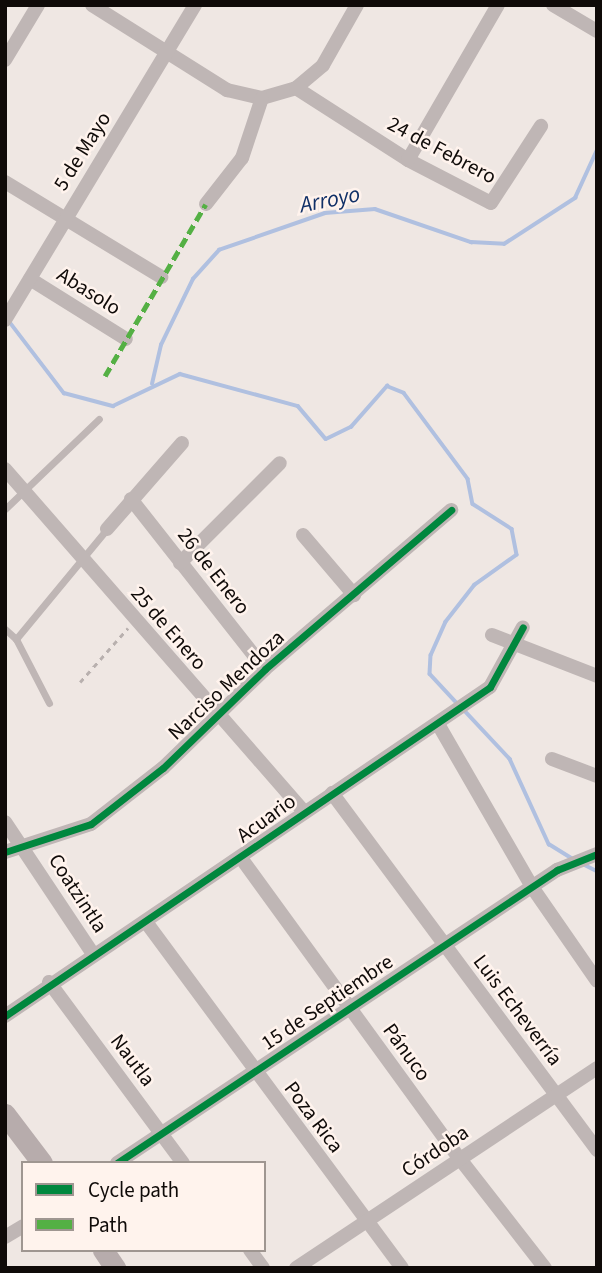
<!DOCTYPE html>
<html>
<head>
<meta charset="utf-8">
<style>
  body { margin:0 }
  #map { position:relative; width:602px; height:1273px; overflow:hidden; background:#efe7e3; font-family:"Source Sans 3",sans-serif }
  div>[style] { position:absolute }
  .stream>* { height:3.5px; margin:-1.75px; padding:0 1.75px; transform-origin:1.75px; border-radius:1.75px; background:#b0c0e0 }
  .path>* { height:2.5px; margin-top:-1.25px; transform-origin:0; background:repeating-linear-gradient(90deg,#b8b0ae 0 5px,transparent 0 10px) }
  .lane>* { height:7px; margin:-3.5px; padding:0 3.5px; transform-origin:3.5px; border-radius:3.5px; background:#bfb6b5 }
  .street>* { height:14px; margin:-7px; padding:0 7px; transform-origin:7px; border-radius:7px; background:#bfb6b5 }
  .secondary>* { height:21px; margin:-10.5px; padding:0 10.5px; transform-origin:10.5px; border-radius:10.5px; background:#b7acac }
  .quiet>* { height:5px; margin-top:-2.5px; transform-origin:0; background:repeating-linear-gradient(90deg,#54b044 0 10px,transparent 0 15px) }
  .cycleway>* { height:7px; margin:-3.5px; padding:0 3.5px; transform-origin:3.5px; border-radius:3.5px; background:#00873e }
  span { translate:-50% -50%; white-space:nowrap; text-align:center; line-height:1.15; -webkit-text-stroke:5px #fff3ed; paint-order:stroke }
  .street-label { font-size:21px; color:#0f0a08 }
  .water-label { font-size:23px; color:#113067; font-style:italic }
  .frame { position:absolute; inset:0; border:7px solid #0f0a08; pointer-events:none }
  .legend { position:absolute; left:21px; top:1161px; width:245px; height:91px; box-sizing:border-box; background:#fff3ed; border:2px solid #9f9691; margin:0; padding:9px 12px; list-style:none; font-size:21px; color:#0f0a08 }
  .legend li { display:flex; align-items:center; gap:14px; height:35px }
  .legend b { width:35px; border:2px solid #9f9691 }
</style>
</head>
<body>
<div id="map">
  <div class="stream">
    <i style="left:9px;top:321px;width:91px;rotate:52.6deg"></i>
    <i style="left:64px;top:393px;width:51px;rotate:14.9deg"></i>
    <i style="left:113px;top:406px;width:74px;rotate:-25.5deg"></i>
    <i style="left:180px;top:374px;width:122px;rotate:15.2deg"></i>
    <i style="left:298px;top:406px;width:43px;rotate:49.7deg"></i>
    <i style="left:326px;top:439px;width:28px;rotate:-26deg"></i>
    <i style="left:351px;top:427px;width:55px;rotate:-48.7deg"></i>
    <i style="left:387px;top:386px;width:18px;rotate:22deg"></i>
    <i style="left:404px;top:393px;width:107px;rotate:53.3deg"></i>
    <i style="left:468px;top:479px;width:25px;rotate:79deg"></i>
    <i style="left:473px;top:504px;width:46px;rotate:32.7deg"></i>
    <i style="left:512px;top:529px;width:26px;rotate:79deg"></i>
    <i style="left:517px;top:555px;width:52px;rotate:144.5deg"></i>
    <i style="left:475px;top:585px;width:47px;rotate:128.1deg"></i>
    <i style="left:446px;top:622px;width:36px;rotate:114deg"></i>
    <i style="left:431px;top:655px;width:19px;rotate:93deg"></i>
    <i style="left:430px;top:674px;width:40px;rotate:47deg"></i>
    <i style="left:152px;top:384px;width:40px;rotate:-77deg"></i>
    <i style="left:161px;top:345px;width:73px;rotate:-64.1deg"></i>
    <i style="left:193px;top:279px;width:39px;rotate:-48deg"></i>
    <i style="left:219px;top:250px;width:112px;rotate:-19.2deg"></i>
    <i style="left:325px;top:213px;width:50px;rotate:-4.6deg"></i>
    <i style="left:375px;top:209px;width:102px;rotate:19deg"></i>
    <i style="left:471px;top:242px;width:33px;rotate:3deg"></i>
    <i style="left:504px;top:244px;width:85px;rotate:-32.9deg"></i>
    <i style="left:575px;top:198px;width:53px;rotate:-65.4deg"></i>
    <i style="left:465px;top:711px;width:66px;rotate:46.8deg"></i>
    <i style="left:510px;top:759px;width:94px;rotate:65.4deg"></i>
    <i style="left:549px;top:844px;width:28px;rotate:32deg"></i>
    <i style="left:583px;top:864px;width:16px;rotate:27deg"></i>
  </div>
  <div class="path">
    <i style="left:80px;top:682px;width:72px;rotate:-48.4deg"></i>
  </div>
  <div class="lane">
    <i style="left:5px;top:509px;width:130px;rotate:-43.8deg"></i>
    <i style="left:5px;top:629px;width:15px;rotate:42deg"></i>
    <i style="left:16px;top:639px;width:72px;rotate:62.7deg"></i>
    <i style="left:16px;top:639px;width:143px;rotate:-50.4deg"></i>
  </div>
  <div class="street">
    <i style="left:92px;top:5px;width:160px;rotate:32.2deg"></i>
    <i style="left:227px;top:90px;width:36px;rotate:13deg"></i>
    <i style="left:262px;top:98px;width:35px;rotate:-16deg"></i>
    <i style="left:296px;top:88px;width:35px;rotate:-40deg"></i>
    <i style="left:323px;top:65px;width:69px;rotate:-60.5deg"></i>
    <i style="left:553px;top:5px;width:51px;rotate:30.6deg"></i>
    <i style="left:5px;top:60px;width:64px;rotate:-59deg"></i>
    <i style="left:296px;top:88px;width:133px;rotate:32.7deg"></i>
    <i style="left:408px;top:160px;width:93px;rotate:27.4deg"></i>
    <i style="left:491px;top:203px;width:92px;rotate:-57deg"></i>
    <i style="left:408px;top:160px;width:179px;rotate:-59.9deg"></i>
    <i style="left:5px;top:182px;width:183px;rotate:31.3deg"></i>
    <i style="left:206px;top:204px;width:58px;rotate:-52deg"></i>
    <i style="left:242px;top:158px;width:63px;rotate:-71.6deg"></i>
    <i style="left:30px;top:279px;width:113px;rotate:32deg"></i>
    <i style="left:5px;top:320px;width:368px;rotate:-58.9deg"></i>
    <i style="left:5px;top:469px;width:455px;rotate:48.9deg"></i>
    <i style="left:131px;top:499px;width:216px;rotate:51.8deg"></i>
    <i style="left:107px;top:529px;width:114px;rotate:-48.9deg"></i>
    <i style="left:303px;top:535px;width:79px;rotate:49.6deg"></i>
    <i style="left:180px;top:563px;width:141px;rotate:-45deg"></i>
    <i style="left:492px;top:635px;width:113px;rotate:21.3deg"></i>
    <i style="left:438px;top:724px;width:188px;rotate:60deg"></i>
    <i style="left:532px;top:887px;width:114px;rotate:55.3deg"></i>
    <i style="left:552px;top:759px;width:48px;rotate:20.7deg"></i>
    <i style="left:332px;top:793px;width:445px;rotate:53.4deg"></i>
    <i style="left:5px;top:822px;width:159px;rotate:56.3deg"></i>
    <i style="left:5px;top:852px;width:90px;rotate:-18deg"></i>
    <i style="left:91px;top:824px;width:91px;rotate:-37.9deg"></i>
    <i style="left:163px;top:768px;width:142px;rotate:-44.1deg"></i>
    <i style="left:265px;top:669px;width:245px;rotate:-40.5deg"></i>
    <i style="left:241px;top:858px;width:372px;rotate:54deg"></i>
    <i style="left:460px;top:1159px;width:138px;rotate:52.1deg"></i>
    <i style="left:146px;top:922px;width:430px;rotate:53.5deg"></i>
    <i style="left:49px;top:982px;width:225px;rotate:53.5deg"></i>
    <i style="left:5px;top:1016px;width:586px;rotate:-34.15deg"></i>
    <i style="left:490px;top:687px;width:68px;rotate:-61.2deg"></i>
    <i style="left:117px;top:1163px;width:529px;rotate:-33.66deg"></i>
    <i style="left:557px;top:870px;width:43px;rotate:-21.8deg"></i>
    <i style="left:5px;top:1237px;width:21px;rotate:-31deg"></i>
    <i style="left:250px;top:1250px;width:22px;rotate:54deg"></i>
    <i style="left:296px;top:1268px;width:361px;rotate:-33.6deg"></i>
  </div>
  <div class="secondary">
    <i style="left:5px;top:1114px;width:61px;rotate:52.9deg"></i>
    <i style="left:103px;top:1250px;width:22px;rotate:56deg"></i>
  </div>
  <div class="quiet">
    <i style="left:105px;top:376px;width:199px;rotate:-59.6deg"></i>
  </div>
  <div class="cycleway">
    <i style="left:5px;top:852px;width:90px;rotate:-18deg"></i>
    <i style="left:91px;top:824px;width:91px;rotate:-37.9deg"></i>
    <i style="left:163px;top:768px;width:142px;rotate:-44.1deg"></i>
    <i style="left:265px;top:669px;width:245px;rotate:-40.5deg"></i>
    <i style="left:5px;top:1016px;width:586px;rotate:-34.15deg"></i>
    <i style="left:490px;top:687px;width:68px;rotate:-61.2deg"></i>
    <i style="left:117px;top:1163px;width:529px;rotate:-33.66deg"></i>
    <i style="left:557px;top:870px;width:43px;rotate:-21.8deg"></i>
  </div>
  <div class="street-label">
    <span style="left:442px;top:150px;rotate:28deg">24 de Febrero</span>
    <span style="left:82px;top:151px;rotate:-58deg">5 de Mayo</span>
    <span style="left:89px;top:291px;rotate:32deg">Abasolo</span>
    <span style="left:214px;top:571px;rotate:52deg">26 de Enero</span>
    <span style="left:169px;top:628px;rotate:49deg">25 de Enero</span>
    <span style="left:226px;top:685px;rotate:-43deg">Narciso Mendoza</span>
    <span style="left:266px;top:818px;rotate:-36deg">Acuario</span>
    <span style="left:78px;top:893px;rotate:57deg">Coatzintla</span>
    <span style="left:327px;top:1002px;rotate:-34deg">15 de Septiembre</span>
    <span style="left:518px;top:1010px;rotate:53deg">Luis Echeverría</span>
    <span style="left:407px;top:1052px;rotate:54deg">Pánuco</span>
    <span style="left:133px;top:1060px;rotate:53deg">Nautla</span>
    <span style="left:314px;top:1117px;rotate:53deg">Poza Rica</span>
    <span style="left:435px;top:1151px;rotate:-34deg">Córdoba</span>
  </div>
  <div class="water-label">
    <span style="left:330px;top:200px;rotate:-11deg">Arroyo</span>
  </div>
  <div class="frame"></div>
  <ul class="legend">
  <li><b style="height:9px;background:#00873e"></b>Cycle path</li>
  <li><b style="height:9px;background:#54b044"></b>Path</li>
  </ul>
</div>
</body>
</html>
